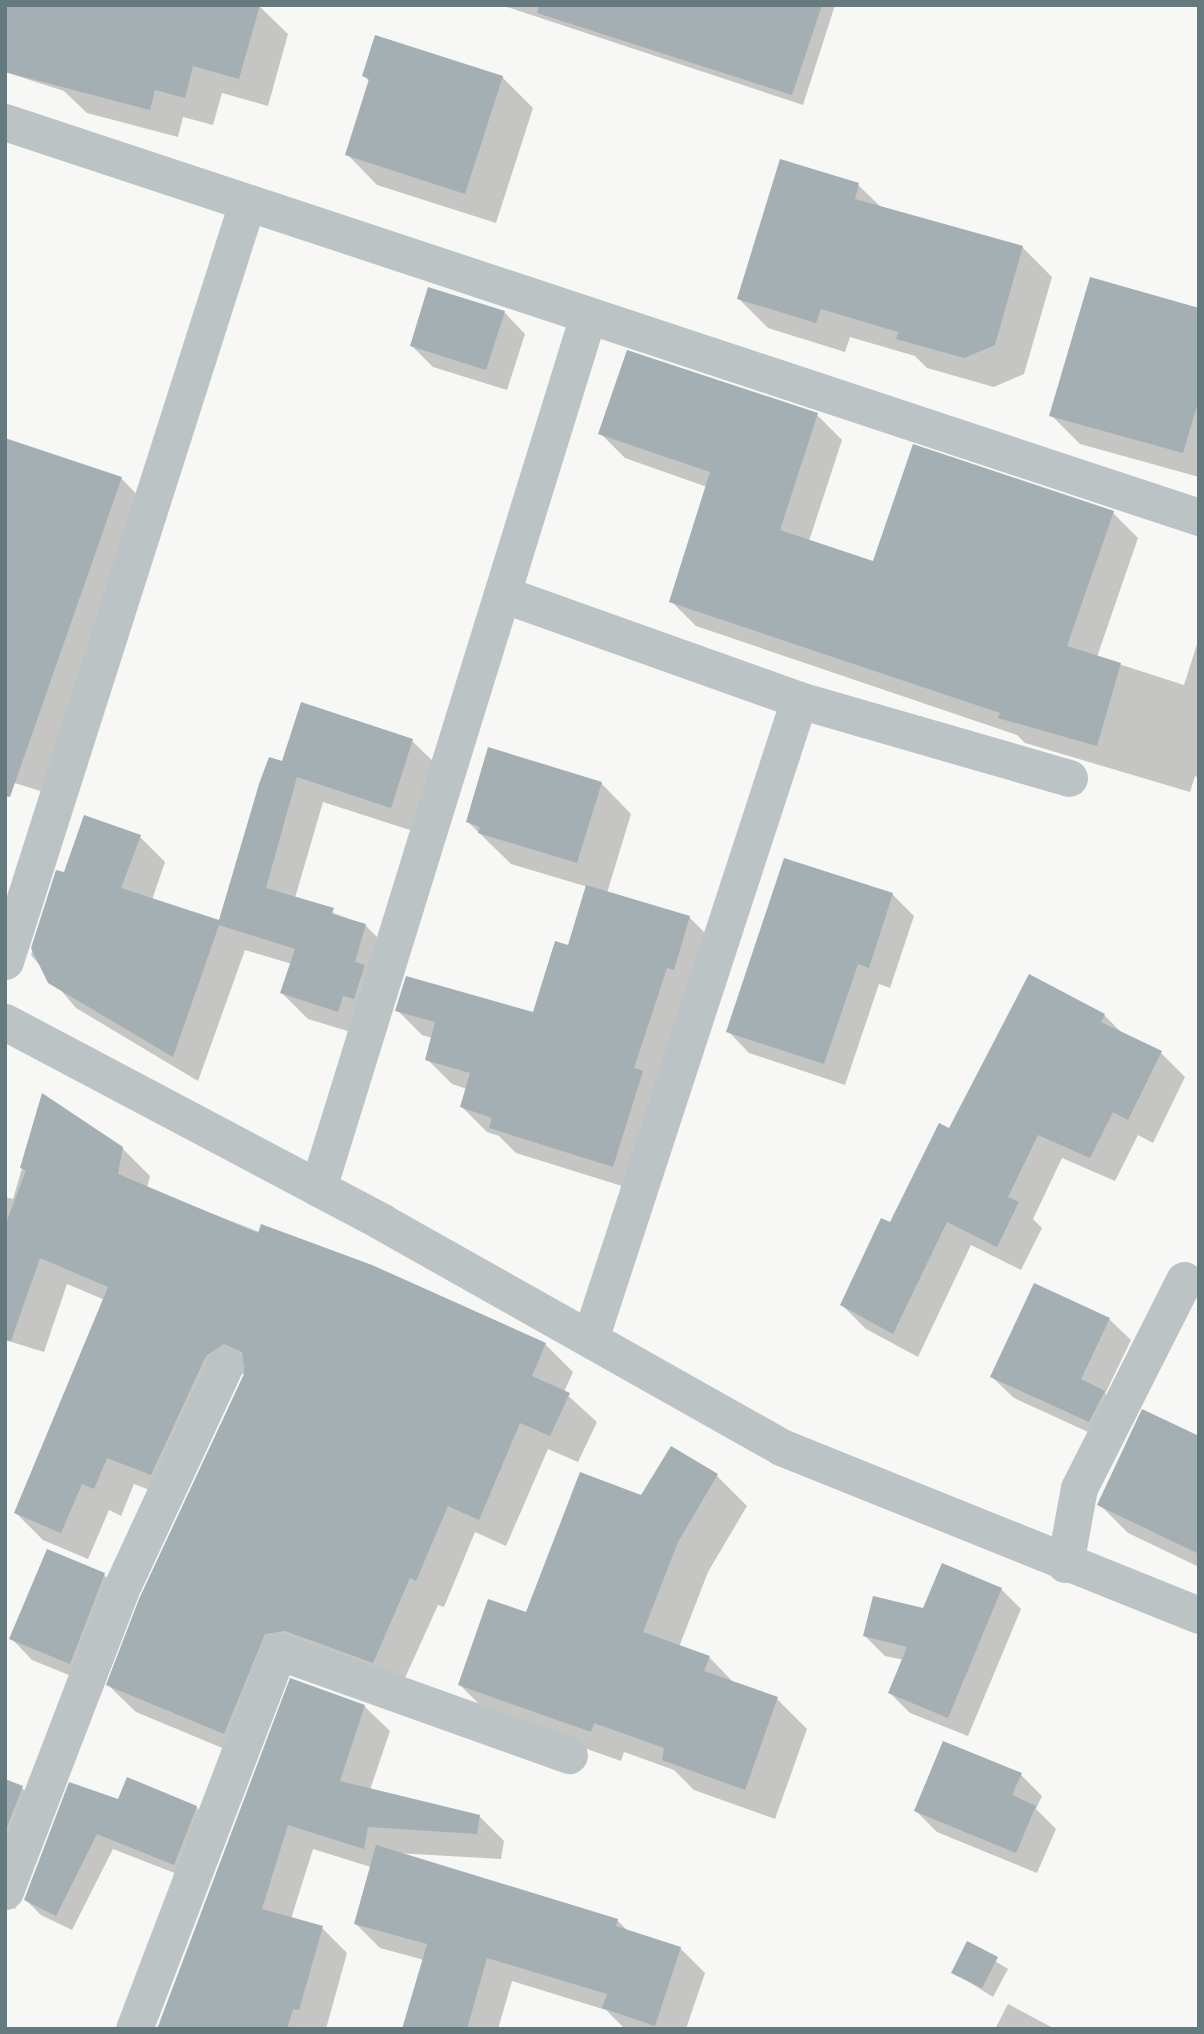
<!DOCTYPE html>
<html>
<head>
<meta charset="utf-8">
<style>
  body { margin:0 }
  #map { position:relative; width:1204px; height:2034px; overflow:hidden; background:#f7f7f5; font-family:"Roboto Condensed",sans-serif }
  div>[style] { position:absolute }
  .shadow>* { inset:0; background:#0003 }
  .building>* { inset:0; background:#a3afb2 }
  .street>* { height:37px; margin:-18.5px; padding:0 18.5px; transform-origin:18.5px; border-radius:18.5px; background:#bcc3c4 }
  span { translate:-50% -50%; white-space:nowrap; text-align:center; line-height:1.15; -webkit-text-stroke:7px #fff; paint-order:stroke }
  .frame { position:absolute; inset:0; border:7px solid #647a7e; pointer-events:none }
</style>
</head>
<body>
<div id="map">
  <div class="shadow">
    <i style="clip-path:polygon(5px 5px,258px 5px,288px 34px,268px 106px,222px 93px,213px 125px,183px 117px,178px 137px,87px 113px,64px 91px,5px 72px)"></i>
    <i style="clip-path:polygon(501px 5px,835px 5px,803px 105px)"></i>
    <i style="clip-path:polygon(364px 76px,502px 77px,533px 108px,496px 223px,377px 185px,347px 154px,370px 82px)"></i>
    <i style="clip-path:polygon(858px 185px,882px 208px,1023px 248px,1052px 277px,1024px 374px,994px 387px,927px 368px,915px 356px,850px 337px,845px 352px,768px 328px,739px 299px)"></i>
    <i style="clip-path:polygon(1199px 310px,1199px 477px,1080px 444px,1051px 415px)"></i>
    <i style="clip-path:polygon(504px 312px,525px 334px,507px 390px,433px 367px,412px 346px)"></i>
    <i style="clip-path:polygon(817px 415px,842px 440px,809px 541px,874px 563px,1113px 513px,1138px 538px,1097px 657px,1184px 685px,1199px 638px,1199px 778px,1195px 776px,1190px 792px,1025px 743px,1017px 735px,696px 626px,671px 601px,707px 487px,625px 458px,600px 433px)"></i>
    <i style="clip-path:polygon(121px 478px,148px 506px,50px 794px,5px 780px)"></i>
    <i style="clip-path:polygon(412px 741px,438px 766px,416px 832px,323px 802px,295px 898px,365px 925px,391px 951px,364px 1036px,308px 1019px,282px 993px,292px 964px,245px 950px,198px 1081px,76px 1008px,31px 955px,57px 872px,65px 874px,140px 837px,165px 862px,152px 900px,220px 922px,283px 763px)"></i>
    <i style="clip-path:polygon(601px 783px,631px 814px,607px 893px,690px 918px,715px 943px,638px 1191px,516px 1153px,499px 1136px,487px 1132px,462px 1107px,467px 1089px,452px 1084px,427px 1059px,432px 1038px,422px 1035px,397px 1010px,534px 1014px,569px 947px,588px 887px,511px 864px,468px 822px)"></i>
    <i style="clip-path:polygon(892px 894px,914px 916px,890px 988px,879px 984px,845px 1085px,749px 1053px,728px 1031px)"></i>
    <i style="clip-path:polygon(1104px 1015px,1124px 1035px,1161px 1053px,1185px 1077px,1153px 1143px,1138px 1135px,1115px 1181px,1062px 1158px,1033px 1219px,1042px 1228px,1021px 1270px,971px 1245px,918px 1357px,866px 1329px,842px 1305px,950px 1130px)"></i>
    <i style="clip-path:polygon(43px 1096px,122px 1148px,150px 1176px,147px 1188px,545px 1344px,573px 1372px,564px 1392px,597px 1422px,578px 1462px,548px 1449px,506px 1546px,475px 1532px,444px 1607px,438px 1605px,400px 1689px,292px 1661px,251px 1760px,136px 1712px,108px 1685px,246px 1373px,240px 1375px,178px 1501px,134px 1484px,121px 1516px,109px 1510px,88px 1559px,43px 1540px,16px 1513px,105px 1300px,67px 1284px,44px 1352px,5px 1340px,5px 1197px,13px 1199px)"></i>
    <i style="clip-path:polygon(1109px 1319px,1131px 1340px,1105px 1394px,1125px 1413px,1110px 1442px,1014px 1398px,992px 1377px)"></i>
    <i style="clip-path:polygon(1199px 1438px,1199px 1567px,1128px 1533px,1099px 1504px)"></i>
    <i style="clip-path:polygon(672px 1449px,717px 1476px,747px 1506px,708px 1572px,679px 1647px,709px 1657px,735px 1684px,777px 1699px,807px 1729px,775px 1819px,694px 1790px,674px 1770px,624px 1752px,621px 1761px,490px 1715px,460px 1685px,642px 1497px)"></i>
    <i style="clip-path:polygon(104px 1575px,125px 1596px,91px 1684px,32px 1660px,11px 1638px)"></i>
    <i style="clip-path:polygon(1001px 1589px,1021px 1609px,968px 1736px,910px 1713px,890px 1693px,904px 1660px,885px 1656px,865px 1636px,924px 1610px)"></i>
    <i style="clip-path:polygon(291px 1680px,364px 1706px,390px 1731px,370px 1790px,479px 1816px,504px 1841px,501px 1859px,396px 1853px,617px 1920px,629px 1932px,680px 1948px,705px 1973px,686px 2029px,625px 2029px,606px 2010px,512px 1981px,498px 2029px,404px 2029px,424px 1960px,380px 1948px,356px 1924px,371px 1867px,313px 1849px,291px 1919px,322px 1928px,347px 1953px,326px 2029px,162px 2029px)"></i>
    <i style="clip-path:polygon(1021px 1775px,1042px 1796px,1036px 1809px,1056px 1829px,1037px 1873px,937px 1832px,916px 1811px)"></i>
    <i style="clip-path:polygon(5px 1781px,22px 1788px,51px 1817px,15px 1909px,5px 1905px)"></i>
    <i style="clip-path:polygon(119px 1802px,196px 1807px,211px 1823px,190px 1879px,113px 1849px,72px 1930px,41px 1915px,26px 1900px)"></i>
    <i style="clip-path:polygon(968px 1944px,1008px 1969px,993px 1997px,953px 1972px)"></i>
    <i style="clip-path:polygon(1008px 2004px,1055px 2029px,995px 2029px)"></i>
  </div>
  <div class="building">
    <i style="clip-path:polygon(5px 5px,260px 5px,239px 79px,193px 66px,185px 98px,155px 90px,150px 110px,5px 72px)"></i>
    <i style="clip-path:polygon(539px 5px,822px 5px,792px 95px,537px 13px)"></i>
    <i style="clip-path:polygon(375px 35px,503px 76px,465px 194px,345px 155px,369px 79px,362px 76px)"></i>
    <i style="clip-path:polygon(780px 159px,859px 183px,855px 199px,1023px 246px,995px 345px,964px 358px,896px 339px,898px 332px,821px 309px,816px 323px,737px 299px)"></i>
    <i style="clip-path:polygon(1090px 277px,1199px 308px,1199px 399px,1183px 453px,1049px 416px)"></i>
    <i style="clip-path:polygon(428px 287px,505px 311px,486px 370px,410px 346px)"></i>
    <i style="clip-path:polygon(627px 350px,818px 413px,780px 530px,873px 561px,913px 444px,1114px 511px,1067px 646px,1121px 663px,1097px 746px,998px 718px,1000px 713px,669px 602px,710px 472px,598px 434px)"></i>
    <i style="clip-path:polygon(5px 438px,122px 477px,10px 797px,5px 796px)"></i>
    <i style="clip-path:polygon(301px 702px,413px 739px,391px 808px,297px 777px,266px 888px,334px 908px,332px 914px,366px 924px,355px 962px,365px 965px,354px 999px,343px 996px,338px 1012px,280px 993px,295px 949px,219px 925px,173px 1057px,48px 983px,31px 948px,56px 870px,64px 872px,84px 815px,141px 835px,121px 888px,219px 920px,259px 784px,269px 757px,282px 761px)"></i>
    <i style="clip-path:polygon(488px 747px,602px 782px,577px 863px,478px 833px,480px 827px,466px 822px)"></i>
    <i style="clip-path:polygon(784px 858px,893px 893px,869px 968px,858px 964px,824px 1064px,726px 1032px)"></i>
    <i style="clip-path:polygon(586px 885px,690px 916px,674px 970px,667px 968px,634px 1068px,643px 1071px,613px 1167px,489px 1128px,492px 1118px,460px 1107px,470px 1073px,425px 1060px,435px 1022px,395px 1011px,406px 976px,533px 1012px,555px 941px,568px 945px)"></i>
    <i style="clip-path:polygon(1029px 974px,1105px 1014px,1101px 1022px,1162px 1051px,1128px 1120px,1113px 1112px,1090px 1158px,1038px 1135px,1008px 1197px,1019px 1202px,997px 1247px,947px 1222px,893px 1334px,840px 1305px,881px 1218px,890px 1222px,939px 1123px,949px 1128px)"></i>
    <i style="clip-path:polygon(42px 1093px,123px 1147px,118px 1174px,258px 1233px,261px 1224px,372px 1265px,546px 1343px,532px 1376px,570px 1393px,550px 1436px,520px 1423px,479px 1520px,448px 1506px,416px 1581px,410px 1578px,373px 1663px,285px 1631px,265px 1634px,224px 1734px,106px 1685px,139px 1599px,244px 1374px,242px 1352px,224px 1344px,206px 1356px,151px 1475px,107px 1458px,94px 1489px,82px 1484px,61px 1533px,14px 1513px,108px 1287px,40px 1258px,11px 1341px,5px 1340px,5px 1226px,26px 1170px,20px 1168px)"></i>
    <i style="clip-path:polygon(1034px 1283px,1110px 1318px,1081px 1379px,1105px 1391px,1089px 1422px,990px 1377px)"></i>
    <i style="clip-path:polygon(1142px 1409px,1199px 1436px,1199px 1554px,1097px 1505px)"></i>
    <i style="clip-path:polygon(671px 1446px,718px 1474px,678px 1542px,643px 1632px,710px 1656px,704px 1671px,778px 1697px,745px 1790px,662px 1760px,664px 1748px,594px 1723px,591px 1732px,458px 1685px,488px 1599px,526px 1612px,580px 1472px,641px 1495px)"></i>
    <i style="clip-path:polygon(47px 1549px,105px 1573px,70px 1664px,9px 1639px)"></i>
    <i style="clip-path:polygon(942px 1563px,1002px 1588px,948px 1718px,888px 1693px,907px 1647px,863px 1636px,873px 1596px,923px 1608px)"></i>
    <i style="clip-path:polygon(290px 1678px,365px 1705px,340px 1781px,480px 1815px,477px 1834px,368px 1827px,364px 1849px,288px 1825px,262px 1909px,323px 1926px,299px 2010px,293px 2009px,287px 2029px,157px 2029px)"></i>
    <i style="clip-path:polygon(943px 1741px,1022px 1773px,1012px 1795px,1036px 1806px,1016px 1853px,914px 1811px)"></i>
    <i style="clip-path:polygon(127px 1777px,197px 1806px,174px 1865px,97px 1834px,56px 1916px,24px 1900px,69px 1782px,118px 1799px)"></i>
    <i style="clip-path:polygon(5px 1779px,23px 1786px,5px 1832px)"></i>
    <i style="clip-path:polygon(376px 1845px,618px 1919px,616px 1926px,681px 1947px,655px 2026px,602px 2008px,607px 1994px,487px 1958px,467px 2029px,402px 2029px,427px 1944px,354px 1924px)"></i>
    <i style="clip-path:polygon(967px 1941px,998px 1957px,982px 1988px,951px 1973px)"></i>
  </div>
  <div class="street">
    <i style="left:5px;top:122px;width:1258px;rotate:18.31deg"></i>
    <i style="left:502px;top:594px;width:315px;rotate:19.6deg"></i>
    <i style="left:799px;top:700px;width:281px;rotate:16.1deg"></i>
    <i style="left:5px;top:961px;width:796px;rotate:-72.29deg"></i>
    <i style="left:5px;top:1022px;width:427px;rotate:27.9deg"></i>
    <i style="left:382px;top:1222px;width:458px;rotate:29.4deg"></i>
    <i style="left:781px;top:1447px;width:450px;rotate:21.9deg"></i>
    <i style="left:318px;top:1188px;width:913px;rotate:-72.8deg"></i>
    <i style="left:590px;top:1339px;width:672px;rotate:-71.89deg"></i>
    <i style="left:1065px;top:1564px;width:77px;rotate:-79.6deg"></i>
    <i style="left:1079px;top:1488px;width:233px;rotate:-63.2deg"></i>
    <i style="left:5px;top:1891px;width:321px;rotate:-69deg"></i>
    <i style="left:120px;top:1591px;width:249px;rotate:-65.1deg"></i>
    <i style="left:134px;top:2029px;width:404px;rotate:-69.1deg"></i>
    <i style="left:278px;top:1651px;width:309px;rotate:19.7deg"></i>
  </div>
  <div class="frame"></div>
</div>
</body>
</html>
